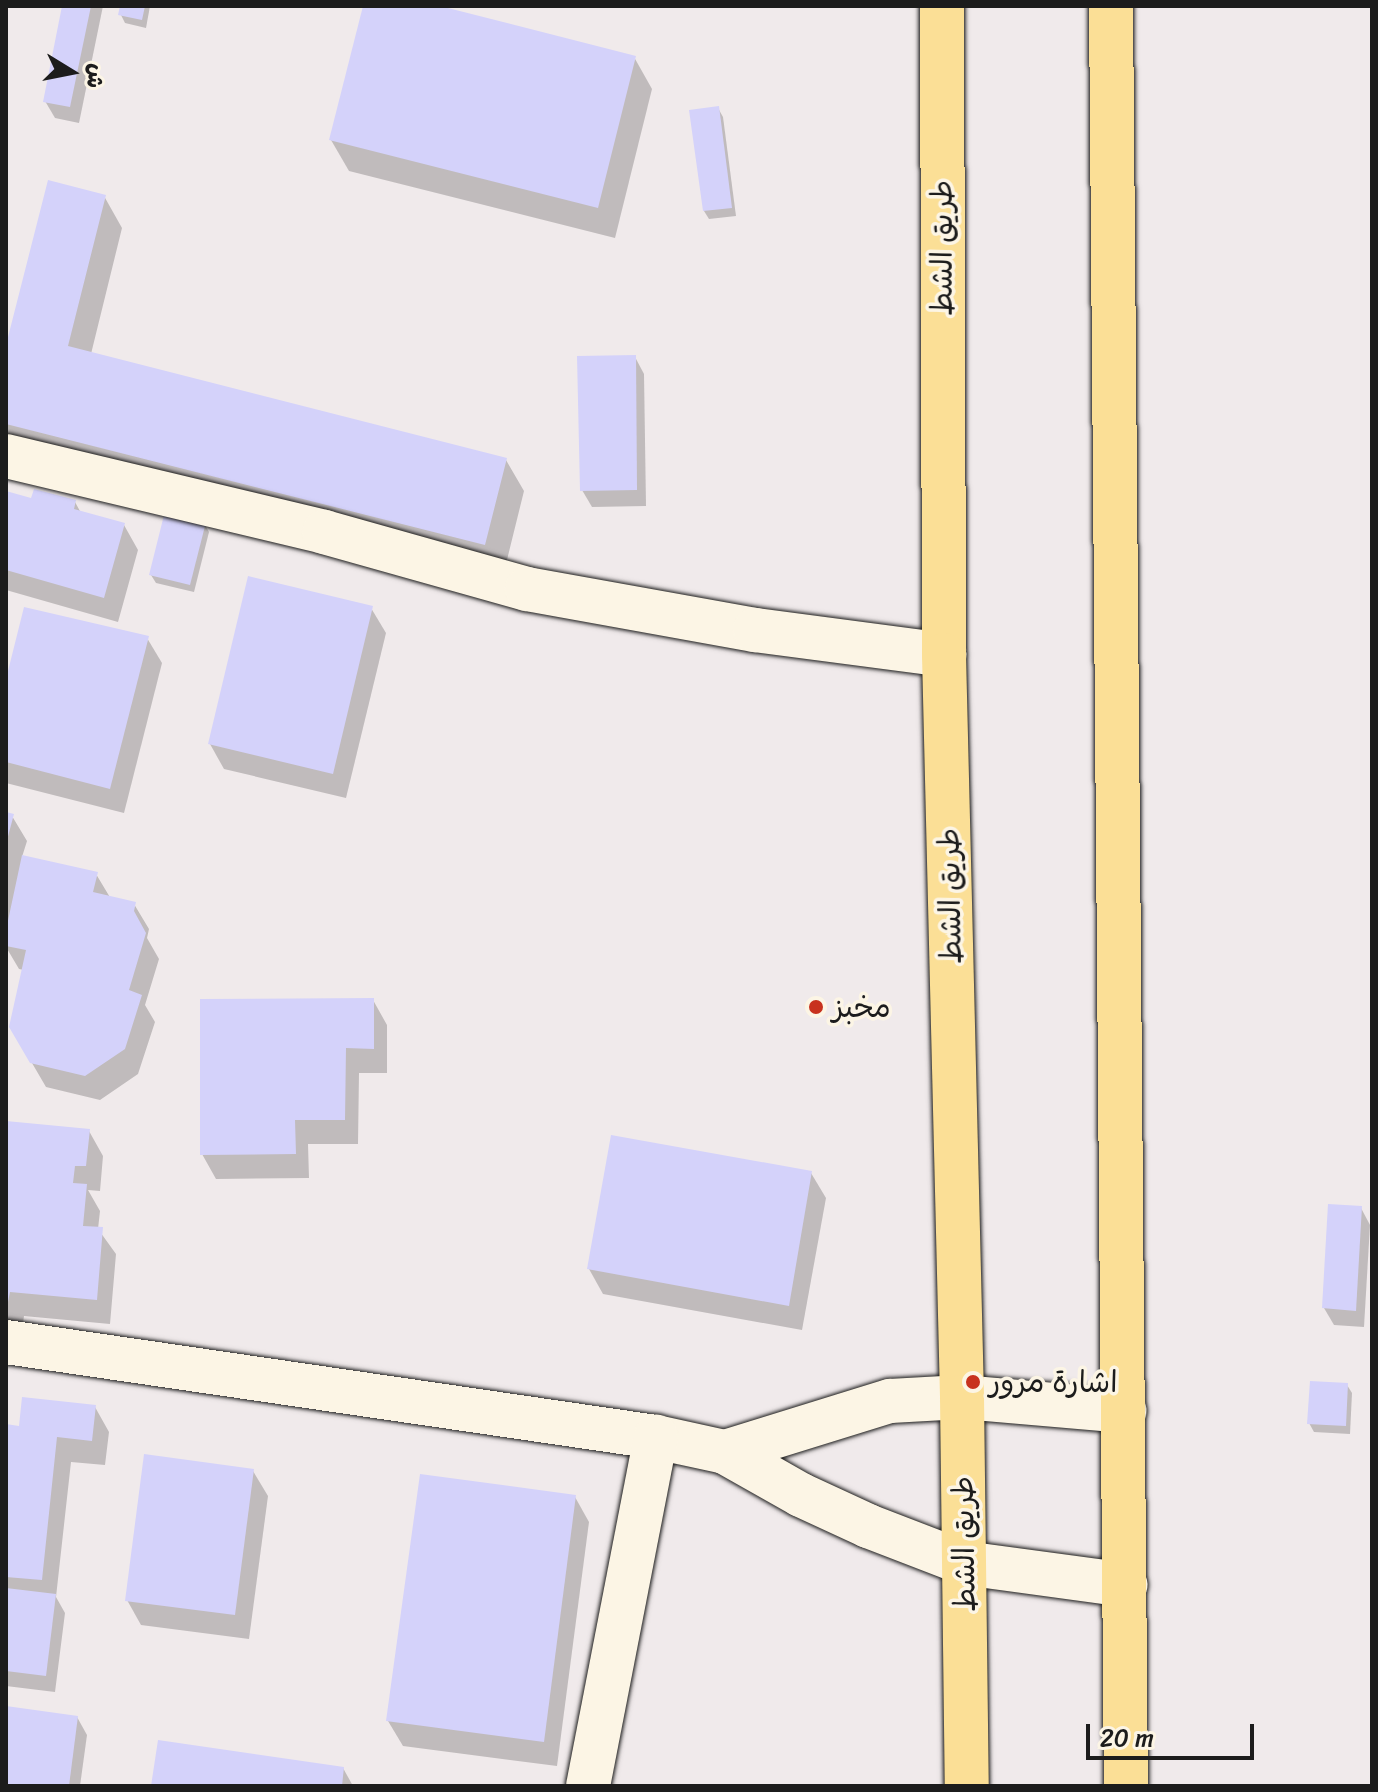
<!DOCTYPE html>
<html>
<head>
<meta charset="utf-8">
<style>
  body { margin:0 }
  #map { position:relative; width:1378px; height:1792px; overflow:hidden; background:#f0eaeb; font-family:Sriracha,"Playpen Sans Arabic",sans-serif }
  div>[style] { position:absolute }
  .shadow>* { inset:0; background:#0003 }
  .building>* { inset:0; background:#d4d2fa }
  .roads { filter:drop-shadow(0 0 2px #1c1c1c) drop-shadow(0 0 2px #1c1c1c) }
  .minor>* { height:44px; margin:-22px; padding:0 22px; transform-origin:22px; border-radius:22px; background:#fcf5e5 }
  .highway>* { height:44px; margin:-22px; padding:0 22px; transform-origin:22px; border-radius:22px; background:#fbdf96 }
  .dots>* { width:22px; height:22px; translate:-50% -50%; box-sizing:border-box; border:4px solid #fcf5e5; border-radius:50% }
  span { translate:-50% -50%; white-space:nowrap; text-align:center; line-height:1.15; -webkit-text-stroke:7px #fcf5e5; paint-order:stroke }
  .street-label { font-size:30px; color:#1c1c1c }
  .poi-label { font-size:30px; color:#1c1c1c }
  .left { translate:0 -50%; text-align:left }
  .frame { position:absolute; inset:0; border:8px solid #1c1c1c; pointer-events:none }
  .north { position:absolute; left:32px; top:32px; width:80px; height:80px; -webkit-text-stroke:6px #fcf5e5; paint-order:stroke; rotate:100deg; font-size:22px; font-weight:700; line-height:32px; text-align:center; color:#1c1c1c }
  .north::after { content:''; display:block; margin:auto; width:28px; height:36px; background:#1c1c1c; clip-path:polygon(50% 0,100% 100%,50% 72%,0 100%) }
  .scale { position:absolute; left:1086px; top:1724px; width:168px; height:36px; box-sizing:border-box; border:4px solid #1c1c1c; border-top:0; padding-left:10px; font-size:24px; line-height:28px; white-space:nowrap; color:#1c1c1c; -webkit-text-stroke:6px #fcf5e5; paint-order:stroke }
</style>
</head>
<body>
<div id="map">
  <div class="shadow">
    <i style="clip-path:polygon(64px 6px,103px 6px,79px 123px,55px 118px,45px 101px)"></i>
    <i style="clip-path:polygon(122px 6px,150px 6px,146px 28px,125px 23px,121px 15px)"></i>
    <i style="clip-path:polygon(365px 6px,431px 6px,634px 57px,652px 89px,615px 238px,349px 171px,331px 140px)"></i>
    <i style="clip-path:polygon(718px 108px,723px 117px,736px 216px,709px 219px,704px 211px)"></i>
    <i style="clip-path:polygon(104px 196px,122px 228px,91px 354px,506px 460px,524px 491px,503px 576px,6px 449px,6px 353px)"></i>
    <i style="clip-path:polygon(635px 357px,644px 374px,646px 506px,592px 507px,582px 490px)"></i>
    <i style="clip-path:polygon(6px 493px,33px 501px,75px 502px,81px 513px,124px 525px,138px 550px,118px 622px,6px 590px)"></i>
    <i style="clip-path:polygon(204px 523px,209px 532px,194px 592px,156px 583px,151px 575px)"></i>
    <i style="clip-path:polygon(371px 608px,386px 633px,346px 798px,224px 769px,210px 744px)"></i>
    <i style="clip-path:polygon(147px 638px,162px 663px,124px 813px,6px 783px,6px 687px)"></i>
    <i style="clip-path:polygon(6px 814px,12px 816px,27px 841px,22px 857px,96px 874px,111px 899px,134px 904px,149px 929px,147px 938px,159px 959px,145px 1005px,155px 1022px,138px 1074px,100px 1100px,46px 1087px,11px 1027px,24px 970px,19px 969px,6px 947px)"></i>
    <i style="clip-path:polygon(373px 1000px,387px 1025px,387px 1073px,359px 1073px,358px 1144px,308px 1144px,309px 1178px,216px 1179px,202px 1154px)"></i>
    <i style="clip-path:polygon(6px 1123px,89px 1131px,103px 1156px,100px 1191px,88px 1190px,100px 1211px,98px 1229px,116px 1254px,110px 1324px,24px 1316px,22px 1331px,6px 1330px)"></i>
    <i style="clip-path:polygon(811px 1173px,826px 1198px,802px 1330px,603px 1294px,589px 1269px)"></i>
    <i style="clip-path:polygon(1361px 1208px,1370px 1225px,1364px 1327px,1334px 1325px,1324px 1308px)"></i>
    <i style="clip-path:polygon(1347px 1385px,1352px 1393px,1350px 1434px,1314px 1432px,1309px 1423px)"></i>
    <i style="clip-path:polygon(95px 1407px,109px 1432px,105px 1465px,71px 1462px,56px 1597px,65px 1613px,55px 1692px,6px 1686px,6px 1426px,21px 1428px)"></i>
    <i style="clip-path:polygon(253px 1471px,268px 1496px,249px 1639px,141px 1625px,127px 1600px)"></i>
    <i style="clip-path:polygon(575px 1497px,589px 1522px,557px 1766px,403px 1746px,388px 1721px)"></i>
    <i style="clip-path:polygon(6px 1708px,77px 1717px,87px 1735px,80px 1786px,6px 1786px)"></i>
    <i style="clip-path:polygon(343px 1768px,353px 1786px,153px 1786px)"></i>
  </div>
  <div class="building">
    <i style="clip-path:polygon(62px 6px,91px 6px,70px 107px,43px 102px)"></i>
    <i style="clip-path:polygon(120px 6px,145px 6px,142px 20px,118px 15px)"></i>
    <i style="clip-path:polygon(363px 6px,440px 6px,636px 56px,598px 208px,329px 140px)"></i>
    <i style="clip-path:polygon(719px 106px,732px 208px,703px 211px,689px 110px)"></i>
    <i style="clip-path:polygon(48px 180px,106px 195px,68px 346px,507px 458px,485px 545px,6px 424px,6px 345px)"></i>
    <i style="clip-path:polygon(636px 355px,637px 490px,580px 491px,577px 356px)"></i>
    <i style="clip-path:polygon(34px 489px,76px 500px,74px 509px,125px 523px,104px 598px,6px 570px,6px 491px,31px 498px)"></i>
    <i style="clip-path:polygon(165px 511px,206px 522px,190px 585px,149px 575px)"></i>
    <i style="clip-path:polygon(248px 576px,373px 606px,333px 774px,208px 744px)"></i>
    <i style="clip-path:polygon(24px 607px,149px 636px,110px 789px,6px 762px,6px 679px)"></i>
    <i style="clip-path:polygon(6px 812px,14px 814px,7px 840px,6px 840px)"></i>
    <i style="clip-path:polygon(22px 855px,98px 872px,93px 892px,136px 902px,134px 911px,146px 933px,129px 990px,142px 995px,125px 1049px,85px 1076px,30px 1063px,9px 1027px,26px 950px,6px 946px,6px 930px)"></i>
    <i style="clip-path:polygon(374px 998px,374px 1049px,346px 1048px,345px 1120px,295px 1120px,296px 1154px,200px 1155px,200px 999px)"></i>
    <i style="clip-path:polygon(6px 1121px,90px 1129px,86px 1166px,75px 1166px,73px 1183px,87px 1184px,83px 1226px,103px 1227px,97px 1300px,10px 1292px,6px 1312px)"></i>
    <i style="clip-path:polygon(611px 1135px,812px 1171px,789px 1306px,587px 1269px)"></i>
    <i style="clip-path:polygon(1328px 1204px,1362px 1206px,1356px 1311px,1322px 1308px)"></i>
    <i style="clip-path:polygon(1310px 1381px,1348px 1383px,1346px 1426px,1307px 1424px)"></i>
    <i style="clip-path:polygon(22px 1397px,96px 1405px,92px 1441px,57px 1437px,42px 1580px,6px 1577px,6px 1424px,19px 1426px)"></i>
    <i style="clip-path:polygon(144px 1454px,254px 1469px,235px 1615px,125px 1601px)"></i>
    <i style="clip-path:polygon(420px 1474px,576px 1495px,544px 1742px,386px 1721px)"></i>
    <i style="clip-path:polygon(6px 1588px,56px 1594px,46px 1676px,6px 1671px)"></i>
    <i style="clip-path:polygon(6px 1706px,78px 1716px,69px 1786px,6px 1786px)"></i>
    <i style="clip-path:polygon(158px 1740px,344px 1767px,342px 1786px,151px 1786px)"></i>
  </div>
  <div class="roads">
    <div class="minor">
      <i style="left:6px;top:456px;width:327px;rotate:13.4deg"></i>
      <i style="left:324px;top:532px;width:211px;rotate:15.7deg"></i>
      <i style="left:527px;top:589px;width:232px;rotate:10.2deg"></i>
      <i style="left:755px;top:630px;width:191px;rotate:7.5deg"></i>
      <i style="left:6px;top:1342px;width:657px;rotate:8.32deg"></i>
      <i style="left:656px;top:1437px;width:71px;rotate:12.3deg"></i>
      <i style="left:725px;top:1452px;width:87px;rotate:29.5deg"></i>
      <i style="left:801px;top:1495px;width:74px;rotate:24.8deg"></i>
      <i style="left:868px;top:1526px;width:103px;rotate:21.1deg"></i>
      <i style="left:964px;top:1563px;width:163px;rotate:7.7deg"></i>
      <i style="left:725px;top:1452px;width:173px;rotate:-17.2deg"></i>
      <i style="left:890px;top:1401px;width:72px;rotate:-3.2deg"></i>
      <i style="left:962px;top:1397px;width:163px;rotate:4.9deg"></i>
      <i style="left:588px;top:1786px;width:356px;rotate:-79deg"></i>
    </div>
    <div class="highway">
      <i style="left:942px;top:6px;width:649px;rotate:89.82deg"></i>
      <i style="left:944px;top:655px;width:742px;rotate:88.61deg"></i>
      <i style="left:962px;top:1397px;width:389px;rotate:89.3deg"></i>
      <i style="left:1111px;top:6px;width:1780px;rotate:89.52deg"></i>
    </div>
  </div>
  <div class="dots">
    <i style="left:816px;top:1007px;background:#c8321e"></i>
    <i style="left:973px;top:1382px;background:#c8321e"></i>
  </div>
  <div class="street-label">
    <span style="left:942px;top:248px;rotate:-90deg">طريق الشط</span>
    <span style="left:950px;top:896px;rotate:-91deg">طريق الشط</span>
    <span style="left:964px;top:1544px;rotate:-91deg">طريق الشط</span>
  </div>
  <div class="poi-label">
    <span class="left" style="left:832px;top:1007px">مخبز</span>
    <span class="left" style="left:989px;top:1382px">اشارة مرور</span>
  </div>
  <div class="frame"></div>
  <div class="north">ش</div>
  <div class="scale">20 m</div>
</div>
</body>
</html>
